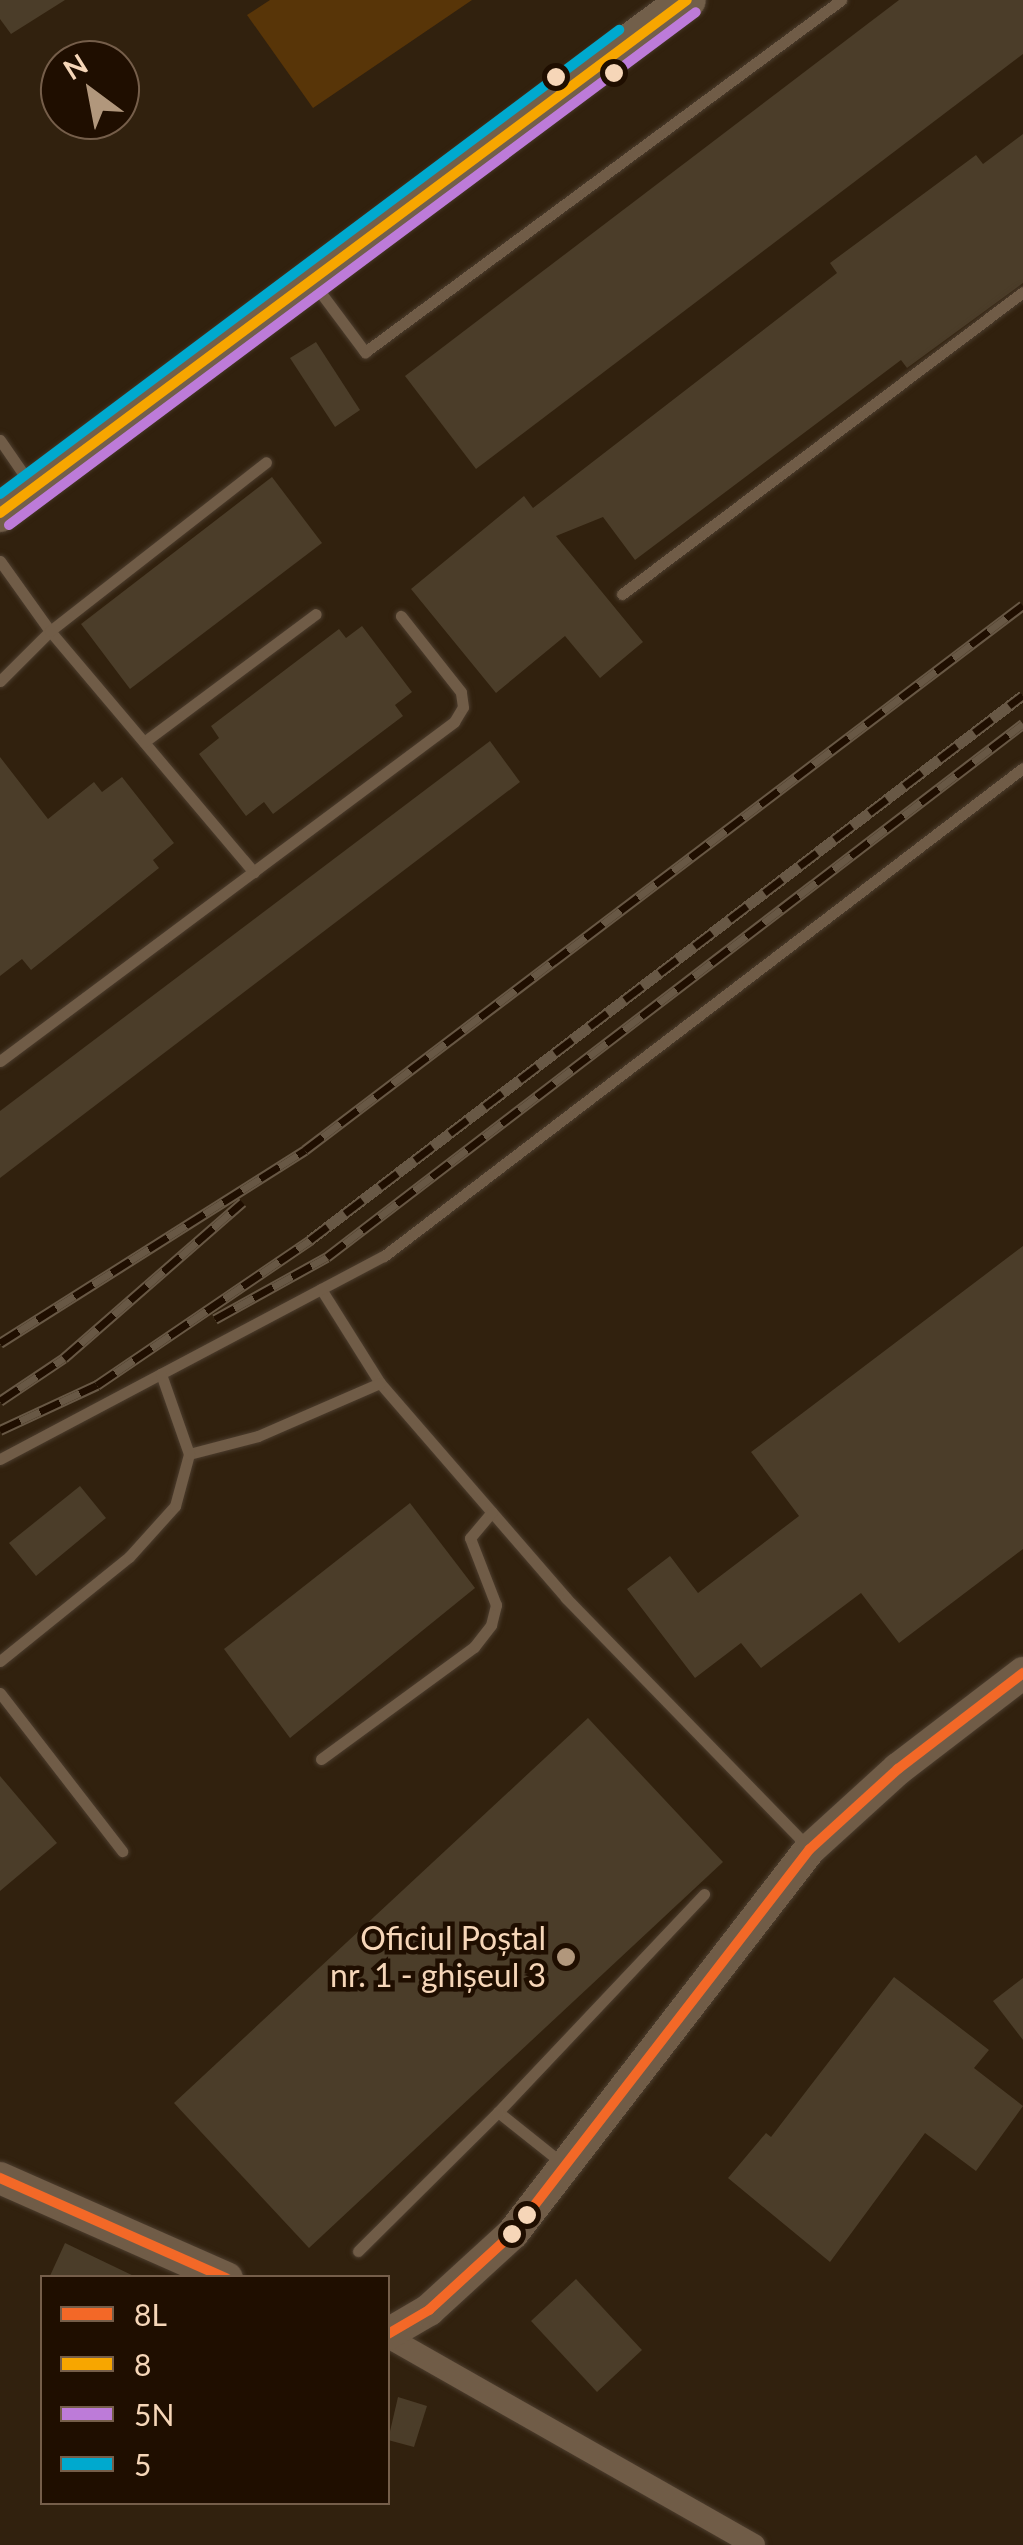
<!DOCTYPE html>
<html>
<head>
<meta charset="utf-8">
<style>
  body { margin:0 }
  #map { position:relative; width:1023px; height:2545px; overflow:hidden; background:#31210e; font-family:Lato,sans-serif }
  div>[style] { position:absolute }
  .green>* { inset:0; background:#583508 }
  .building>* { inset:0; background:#4b3d29 }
  .roads { filter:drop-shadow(0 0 2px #4c3d2e) drop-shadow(0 0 2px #4c3d2e) }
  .lane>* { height:11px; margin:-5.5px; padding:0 5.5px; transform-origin:5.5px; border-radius:5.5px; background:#705c47 }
  .street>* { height:22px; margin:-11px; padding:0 11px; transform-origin:11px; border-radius:11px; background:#705c47 }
  .secondary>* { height:32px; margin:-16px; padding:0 16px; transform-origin:16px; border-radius:16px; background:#705c47 }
  .primary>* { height:38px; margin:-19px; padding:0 19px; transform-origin:19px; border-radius:19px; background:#725f4a }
  .rail>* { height:11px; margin-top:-5.5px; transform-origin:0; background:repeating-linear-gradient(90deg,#1f0e00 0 22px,#685845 0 44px); box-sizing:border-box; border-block:2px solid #685845 }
  .bus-1>* { height:10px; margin:-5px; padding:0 5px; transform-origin:5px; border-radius:5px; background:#f36827 }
  .bus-2>* { height:10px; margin:-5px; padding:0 5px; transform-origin:5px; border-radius:5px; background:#f7a600 }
  .bus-3>* { height:10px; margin:-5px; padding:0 5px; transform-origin:5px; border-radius:5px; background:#bd7bd9 }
  .bus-4>* { height:10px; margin:-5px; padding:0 5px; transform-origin:5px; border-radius:5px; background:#00a9ce }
  .dots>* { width:28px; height:28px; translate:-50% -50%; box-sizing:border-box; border:5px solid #1f0e00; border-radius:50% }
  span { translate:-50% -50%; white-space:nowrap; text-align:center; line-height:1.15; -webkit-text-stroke:9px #1f0e00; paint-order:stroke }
  .poi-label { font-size:32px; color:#f6d6b8 }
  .right { translate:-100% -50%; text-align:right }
  .legend { position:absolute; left:40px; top:2275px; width:350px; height:230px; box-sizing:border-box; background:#1f0e00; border:2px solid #755e4a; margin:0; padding:12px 18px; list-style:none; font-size:30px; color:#f6d6b8 }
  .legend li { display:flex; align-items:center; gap:20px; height:50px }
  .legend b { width:50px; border:2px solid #755e4a }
  .north { position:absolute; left:40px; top:40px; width:100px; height:100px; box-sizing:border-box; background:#1f0e00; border:2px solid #755e4a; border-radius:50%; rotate:328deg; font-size:28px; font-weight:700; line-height:40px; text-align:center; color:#f6d6b8 }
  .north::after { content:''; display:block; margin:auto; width:35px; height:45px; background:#b1977c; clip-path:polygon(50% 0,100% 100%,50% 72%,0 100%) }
</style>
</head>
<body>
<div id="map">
  <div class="green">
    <i style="clip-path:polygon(270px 0,472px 0,313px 108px,247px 15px)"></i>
  </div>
  <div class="building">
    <i style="clip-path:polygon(0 0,65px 0,11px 34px,0 19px)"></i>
    <i style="clip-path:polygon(899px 0,1023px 0,1023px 54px,476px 469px,405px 376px)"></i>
    <i style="clip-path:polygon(1023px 134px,1023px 283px,907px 368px,901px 360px,635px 560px,603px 517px,556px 536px,643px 642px,600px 678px,565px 636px,496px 693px,411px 589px,524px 496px,533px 508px,837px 273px,830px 263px,976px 155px,983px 164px)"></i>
    <i style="clip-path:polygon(316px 342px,360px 410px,335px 427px,290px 358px)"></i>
    <i style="clip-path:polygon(272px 477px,322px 543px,130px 689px,81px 624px)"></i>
    <i style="clip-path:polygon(362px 626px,412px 692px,395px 705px,403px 716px,273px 814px,264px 802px,246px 816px,199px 754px,219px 738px,211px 726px,339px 629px,346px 638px)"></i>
    <i style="clip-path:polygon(490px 741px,520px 782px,0 1178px,0 1111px)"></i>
    <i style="clip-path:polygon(0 757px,48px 819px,94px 782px,102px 792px,122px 777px,174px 843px,153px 860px,159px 868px,31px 970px,22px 959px,0 976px)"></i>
    <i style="clip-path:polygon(1023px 1246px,1023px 1549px,899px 1643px,861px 1593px,761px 1668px,741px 1643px,695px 1678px,627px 1589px,670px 1556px,698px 1593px,799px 1516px,751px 1452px)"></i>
    <i style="clip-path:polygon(80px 1486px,106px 1518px,36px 1576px,9px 1543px)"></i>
    <i style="clip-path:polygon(410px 1503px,475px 1588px,290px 1738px,224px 1649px)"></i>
    <i style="clip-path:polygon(588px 1718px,723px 1862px,309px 2248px,174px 2103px)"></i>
    <i style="clip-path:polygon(0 1776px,57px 1843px,0 1891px)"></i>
    <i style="clip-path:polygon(894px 1977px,989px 2050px,974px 2068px,1023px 2106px,976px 2171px,925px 2133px,830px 2262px,728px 2178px,766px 2133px,771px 2137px)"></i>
    <i style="clip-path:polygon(1023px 1978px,1023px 2040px,993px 2001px)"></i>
    <i style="clip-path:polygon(65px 2243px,138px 2278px,49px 2278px)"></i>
    <i style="clip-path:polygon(576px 2279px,642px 2350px,597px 2392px,531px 2321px)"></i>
    <i style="clip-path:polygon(398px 2397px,427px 2406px,414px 2447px,388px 2440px)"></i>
  </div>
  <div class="roads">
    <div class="lane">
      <i style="left:315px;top:285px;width:84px;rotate:53.3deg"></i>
      <i style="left:365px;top:352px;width:592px;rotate:-36.48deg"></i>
      <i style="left:0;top:440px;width:55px;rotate:55.4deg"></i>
      <i style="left:0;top:561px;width:86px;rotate:54.5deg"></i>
      <i style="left:50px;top:631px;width:316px;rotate:49.8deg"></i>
      <i style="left:622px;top:594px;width:502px;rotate:-36.98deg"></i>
      <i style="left:0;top:681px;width:71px;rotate:-45deg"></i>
      <i style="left:50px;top:631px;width:274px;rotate:-38deg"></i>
      <i style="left:144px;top:742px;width:214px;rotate:-36.7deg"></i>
      <i style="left:0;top:1061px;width:567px;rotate:-36.75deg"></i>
      <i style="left:454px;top:722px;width:17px;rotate:-59deg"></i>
      <i style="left:463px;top:707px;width:15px;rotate:-98deg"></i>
      <i style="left:461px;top:692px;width:97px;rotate:-128.3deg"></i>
      <i style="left:321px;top:1289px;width:111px;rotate:57.9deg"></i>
      <i style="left:380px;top:1383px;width:284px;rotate:49.1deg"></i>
      <i style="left:566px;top:1598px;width:346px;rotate:45.8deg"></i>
      <i style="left:189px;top:1454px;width:71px;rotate:-14.6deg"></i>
      <i style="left:258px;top:1436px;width:133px;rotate:-23.5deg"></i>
      <i style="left:0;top:1459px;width:434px;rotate:-27.9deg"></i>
      <i style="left:384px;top:1256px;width:804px;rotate:-37.37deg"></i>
      <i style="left:0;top:1661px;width:166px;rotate:-38.9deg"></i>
      <i style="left:129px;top:1557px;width:69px;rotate:-48deg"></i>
      <i style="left:175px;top:1506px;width:54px;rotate:-74.9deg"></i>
      <i style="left:189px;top:1454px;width:85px;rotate:-109.3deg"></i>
      <i style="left:0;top:1693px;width:200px;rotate:52.3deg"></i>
      <i style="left:321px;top:1759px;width:190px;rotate:-36.2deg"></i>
      <i style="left:474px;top:1647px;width:28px;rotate:-52deg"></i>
      <i style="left:491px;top:1625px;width:21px;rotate:-76deg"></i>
      <i style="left:496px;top:1605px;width:72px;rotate:-111.2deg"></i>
      <i style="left:470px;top:1538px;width:34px;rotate:-50deg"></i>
      <i style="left:562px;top:2163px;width:82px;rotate:-141.4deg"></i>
      <i style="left:498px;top:2112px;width:300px;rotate:-46.6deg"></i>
      <i style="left:358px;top:2251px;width:197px;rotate:-44.8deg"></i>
    </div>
    <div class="street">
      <i style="left:388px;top:2337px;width:421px;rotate:29.6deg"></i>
    </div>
    <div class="secondary">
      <i style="left:0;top:2178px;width:248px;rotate:23.8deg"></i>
      <i style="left:388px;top:2334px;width:48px;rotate:-30.3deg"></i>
      <i style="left:429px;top:2310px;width:114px;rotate:-42.5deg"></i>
      <i style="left:513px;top:2233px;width:485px;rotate:-52.3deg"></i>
      <i style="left:810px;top:1849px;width:119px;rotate:-42.3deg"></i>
      <i style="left:898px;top:1769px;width:158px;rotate:-37.5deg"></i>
    </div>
    <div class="primary">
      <i style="left:0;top:513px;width:857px;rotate:-36.75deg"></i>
    </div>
  </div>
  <div class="rail">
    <i style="left:215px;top:1319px;width:128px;rotate:-29deg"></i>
    <i style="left:327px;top:1257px;width:877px;rotate:-37.45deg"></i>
    <i style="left:0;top:1343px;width:361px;rotate:-32.3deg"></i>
    <i style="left:305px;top:1150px;width:901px;rotate:-37.2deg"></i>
    <i style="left:0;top:1401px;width:77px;rotate:-33.9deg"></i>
    <i style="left:64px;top:1358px;width:237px;rotate:-41.1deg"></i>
    <i style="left:0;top:1430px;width:107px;rotate:-24.9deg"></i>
    <i style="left:97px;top:1385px;width:258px;rotate:-34.2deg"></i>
    <i style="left:310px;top:1240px;width:897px;rotate:-37.39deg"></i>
  </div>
  <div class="bus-1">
    <i style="left:0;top:2178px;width:247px;rotate:23.9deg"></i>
    <i style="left:388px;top:2334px;width:48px;rotate:-30.3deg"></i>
    <i style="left:429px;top:2310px;width:114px;rotate:-42.5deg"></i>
    <i style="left:513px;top:2233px;width:485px;rotate:-52.3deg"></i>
    <i style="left:810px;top:1849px;width:119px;rotate:-42.3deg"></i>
    <i style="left:898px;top:1769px;width:158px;rotate:-37.5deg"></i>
  </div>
  <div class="bus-2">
    <i style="left:0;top:513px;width:857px;rotate:-36.75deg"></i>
  </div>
  <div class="bus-3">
    <i style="left:9px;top:525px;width:857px;rotate:-36.75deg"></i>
  </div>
  <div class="bus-4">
    <i style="left:0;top:494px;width:774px;rotate:-36.86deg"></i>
  </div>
  <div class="dots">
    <i style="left:614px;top:73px;background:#f6d6b8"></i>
    <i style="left:556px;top:77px;background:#f6d6b8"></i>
    <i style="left:566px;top:1957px;background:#b1977c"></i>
    <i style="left:527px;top:2215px;background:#f6d6b8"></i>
    <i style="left:512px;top:2234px;background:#f6d6b8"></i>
  </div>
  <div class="poi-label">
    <span class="right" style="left:546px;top:1957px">Oficiul Poștal<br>nr. 1 - ghișeul 3</span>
  </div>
  <ul class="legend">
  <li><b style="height:12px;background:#f36827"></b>8L</li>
  <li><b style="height:12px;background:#f7a600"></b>8</li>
  <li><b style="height:12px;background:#bd7bd9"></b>5N</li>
  <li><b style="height:12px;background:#00a9ce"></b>5</li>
  </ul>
  <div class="north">N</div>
</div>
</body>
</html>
